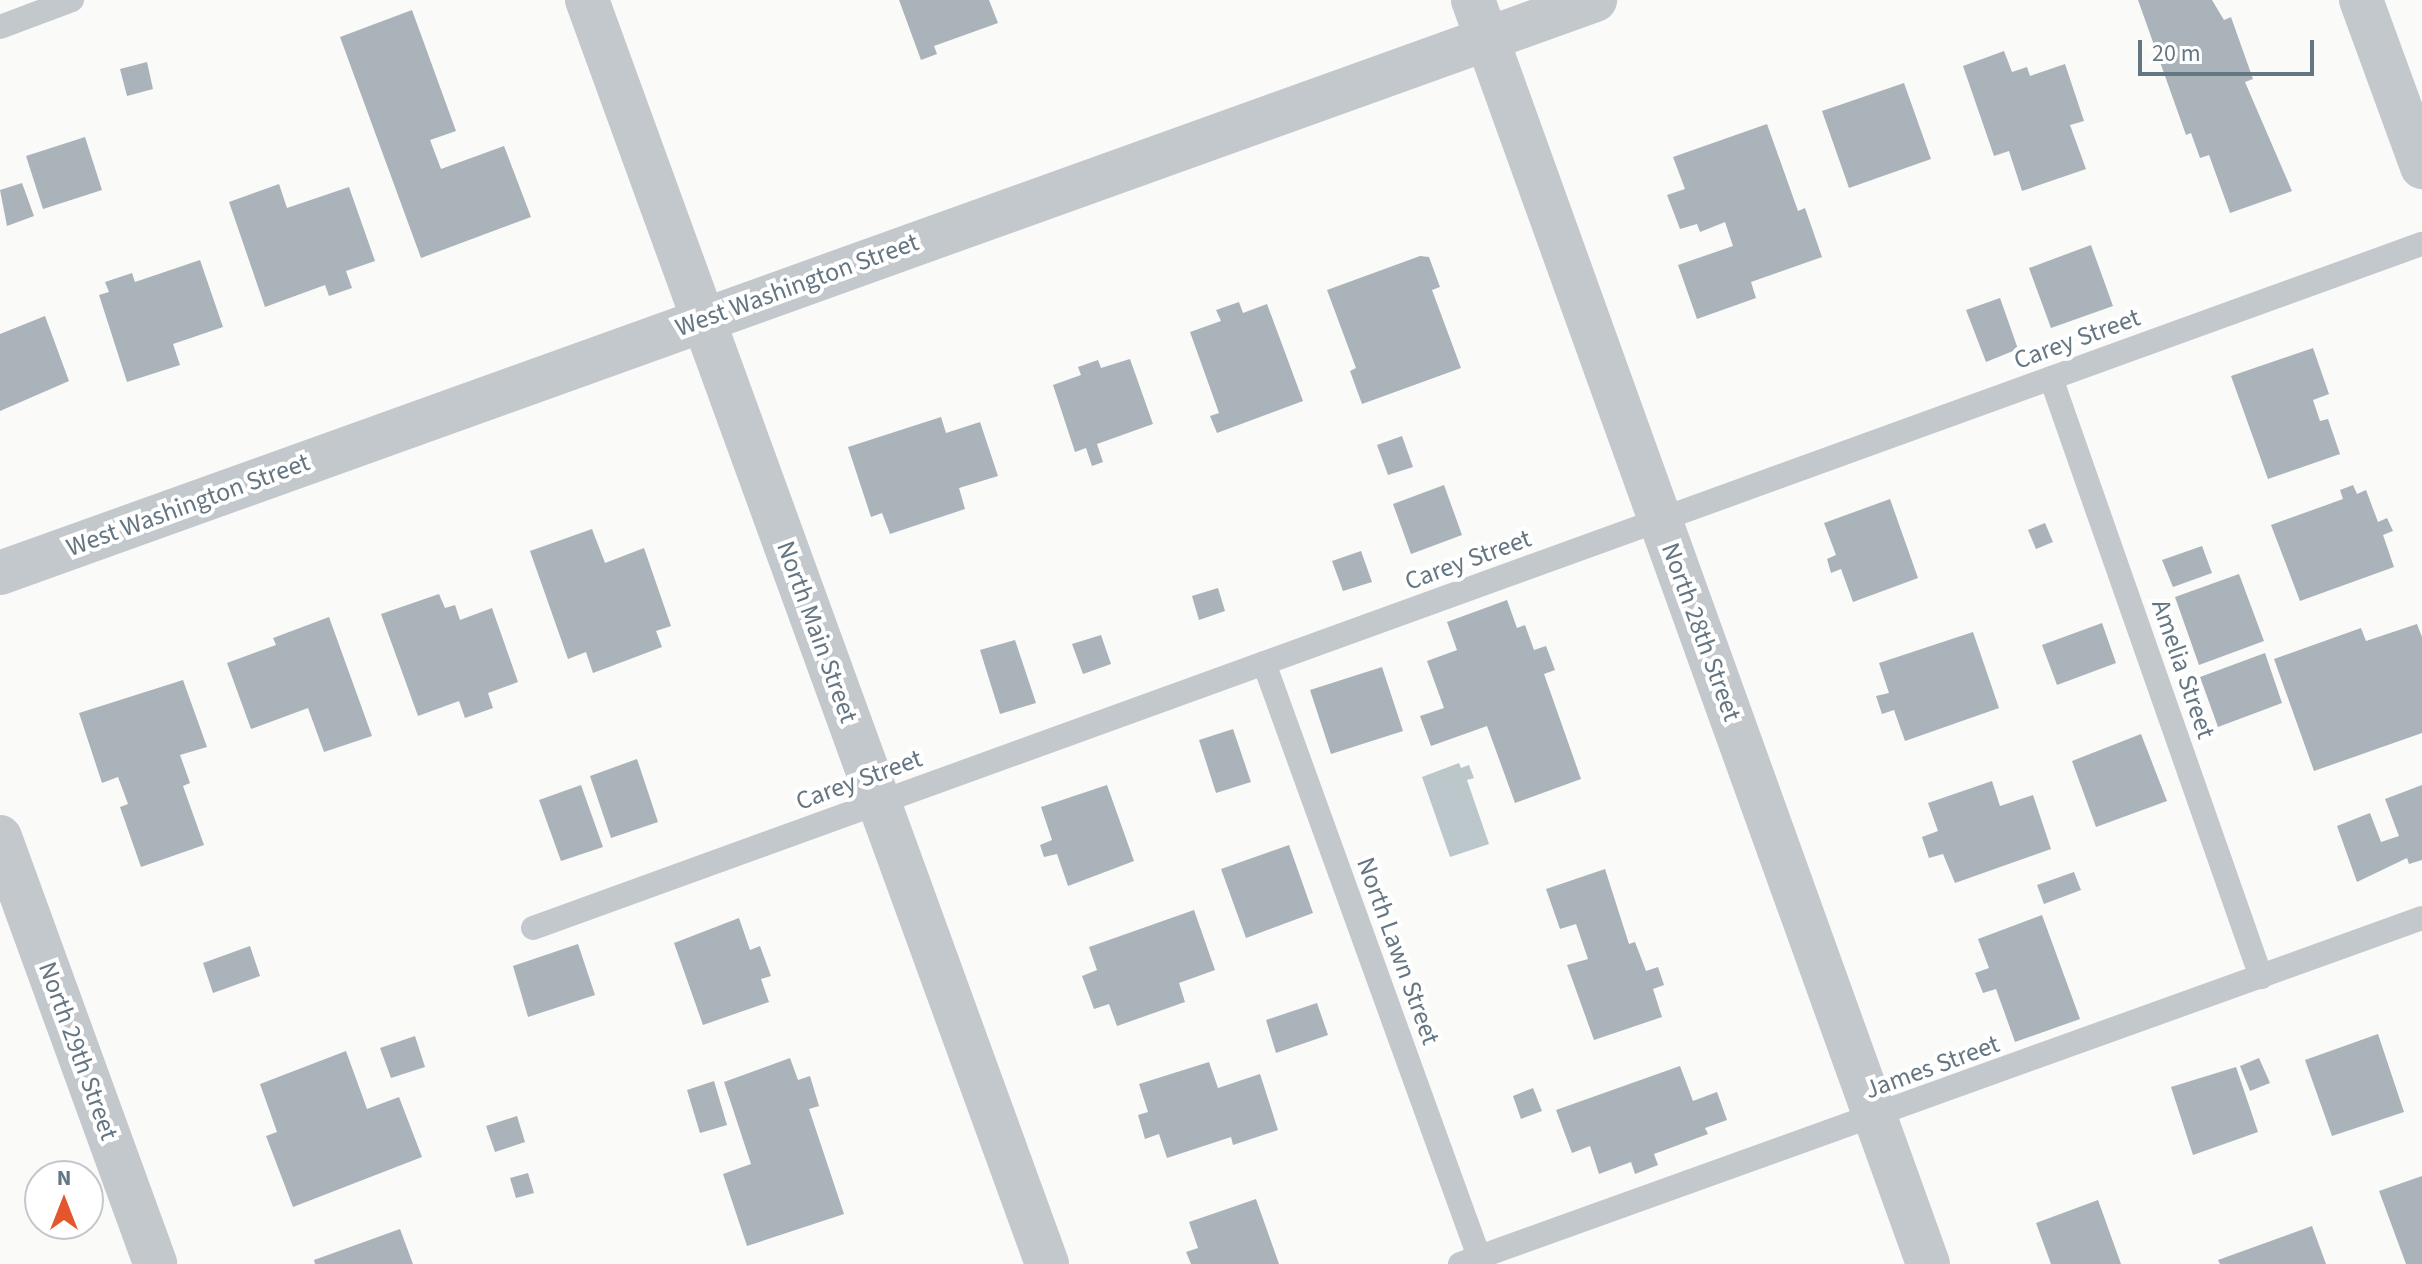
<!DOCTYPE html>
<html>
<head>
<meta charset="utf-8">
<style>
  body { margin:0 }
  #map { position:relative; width:2422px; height:1264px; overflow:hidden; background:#fafaf8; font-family:"Source Sans 3",sans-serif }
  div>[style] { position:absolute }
  .water>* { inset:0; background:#bbc7cb }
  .building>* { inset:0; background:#aab3b9 }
  .lane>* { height:24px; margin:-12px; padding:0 12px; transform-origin:12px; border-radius:12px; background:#c3c8cc }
  .street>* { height:44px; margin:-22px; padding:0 22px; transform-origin:22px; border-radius:22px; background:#c3c8cc }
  span { translate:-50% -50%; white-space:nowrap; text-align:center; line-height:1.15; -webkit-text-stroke:8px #fff; paint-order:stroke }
  .street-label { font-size:26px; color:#657683 }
  .north { position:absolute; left:24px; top:1160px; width:80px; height:80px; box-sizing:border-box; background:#fff; border:2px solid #c1c8cd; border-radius:50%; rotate:0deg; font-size:22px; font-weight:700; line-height:32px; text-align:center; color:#657683 }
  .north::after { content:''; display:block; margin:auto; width:28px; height:36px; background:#e4572e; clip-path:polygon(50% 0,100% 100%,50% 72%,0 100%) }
  .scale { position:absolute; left:2138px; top:40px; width:176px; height:36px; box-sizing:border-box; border:4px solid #657683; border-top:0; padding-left:10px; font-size:24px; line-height:28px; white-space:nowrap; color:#657683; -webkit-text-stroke:6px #fff; paint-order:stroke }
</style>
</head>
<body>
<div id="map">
  <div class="water">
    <i style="clip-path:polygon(1459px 763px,1461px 768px,1469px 765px,1474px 778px,1467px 780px,1489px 844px,1450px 857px,1422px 777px)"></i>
  </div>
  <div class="building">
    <i style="clip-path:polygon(899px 0,989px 0,998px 23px,934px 46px,937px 54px,921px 60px)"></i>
    <i style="clip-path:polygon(2138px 0,2212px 0,2224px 20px,2231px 17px,2253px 79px,2245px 82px,2292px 191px,2230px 213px,2209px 155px,2200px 158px,2191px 133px,2186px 135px)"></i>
    <i style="clip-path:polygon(412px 10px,456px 131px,430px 140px,441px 169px,504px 146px,531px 217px,421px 258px,340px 37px)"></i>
    <i style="clip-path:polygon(2004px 51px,2012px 72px,2027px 67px,2030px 76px,2065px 64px,2084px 121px,2070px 125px,2086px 169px,2022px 191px,2009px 151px,1994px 156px,1963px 66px)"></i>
    <i style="clip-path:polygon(147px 62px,153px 89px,127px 96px,120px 69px)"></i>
    <i style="clip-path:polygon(1904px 83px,1931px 159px,1849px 188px,1822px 111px)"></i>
    <i style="clip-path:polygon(1767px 124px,1798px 211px,1805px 208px,1822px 257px,1751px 282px,1756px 298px,1697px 319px,1678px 265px,1733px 246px,1725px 222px,1700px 232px,1697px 224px,1680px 229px,1667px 195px,1685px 189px,1673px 157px)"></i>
    <i style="clip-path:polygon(85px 137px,102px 190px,43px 209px,26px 156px)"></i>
    <i style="clip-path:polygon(22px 183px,34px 216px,7px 226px,0 190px)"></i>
    <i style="clip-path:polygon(279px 184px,287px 208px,349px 187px,375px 261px,346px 271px,352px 288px,329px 296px,325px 285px,265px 307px,229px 202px)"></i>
    <i style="clip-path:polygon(2091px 245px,2113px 306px,2051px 328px,2029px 268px)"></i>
    <i style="clip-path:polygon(1420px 256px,1429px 257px,1440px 287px,1432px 290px,1461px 368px,1362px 404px,1350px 371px,1356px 368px,1327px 290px)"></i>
    <i style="clip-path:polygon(200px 260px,223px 327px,173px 344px,180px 365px,127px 382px,99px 295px,109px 292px,105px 282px,132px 273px,135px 282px)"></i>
    <i style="clip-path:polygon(2000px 298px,2018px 349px,1986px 362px,1966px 310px)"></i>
    <i style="clip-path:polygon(1239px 302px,1243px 313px,1267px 304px,1303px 401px,1217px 433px,1210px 416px,1219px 413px,1190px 332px,1221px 321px,1216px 310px)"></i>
    <i style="clip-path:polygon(45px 316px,69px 381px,0 411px,0 334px)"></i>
    <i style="clip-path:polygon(2313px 348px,2329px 394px,2313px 400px,2320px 421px,2328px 419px,2340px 454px,2268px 479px,2231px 376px)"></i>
    <i style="clip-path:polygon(1130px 359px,1153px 424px,1097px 444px,1103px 462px,1092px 466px,1086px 448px,1075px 452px,1053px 385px,1081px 375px,1078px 367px,1098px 360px,1101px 368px)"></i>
    <i style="clip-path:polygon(941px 417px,946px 433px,980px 422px,998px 476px,959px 488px,965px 509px,890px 534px,882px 513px,871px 517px,848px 447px)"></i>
    <i style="clip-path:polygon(1402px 436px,1413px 467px,1388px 475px,1377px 445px)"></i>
    <i style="clip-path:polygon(1444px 485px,1462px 535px,1411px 554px,1393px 504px)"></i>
    <i style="clip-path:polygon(2353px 485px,2357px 494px,2366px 490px,2378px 522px,2387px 518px,2393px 531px,2383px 535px,2394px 567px,2300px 601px,2271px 525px,2343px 499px,2340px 490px)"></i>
    <i style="clip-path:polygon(1890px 499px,1918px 578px,1853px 602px,1841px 569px,1831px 573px,1827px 559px,1836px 555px,1824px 523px)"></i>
    <i style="clip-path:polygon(2045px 523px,2053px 542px,2036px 549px,2028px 530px)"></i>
    <i style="clip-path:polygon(592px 529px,605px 563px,644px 548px,671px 626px,656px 631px,662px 647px,593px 673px,586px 652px,568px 659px,530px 551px)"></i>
    <i style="clip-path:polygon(2202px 546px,2212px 573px,2173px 587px,2162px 560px)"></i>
    <i style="clip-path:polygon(1361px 551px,1372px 582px,1343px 591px,1332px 561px)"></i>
    <i style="clip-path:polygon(2239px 574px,2264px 641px,2199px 665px,2175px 597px)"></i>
    <i style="clip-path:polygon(1218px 588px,1225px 611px,1199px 620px,1192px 596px)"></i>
    <i style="clip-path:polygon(439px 594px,445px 608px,455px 605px,460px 620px,492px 608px,518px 682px,488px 693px,493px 708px,465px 718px,459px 701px,418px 716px,381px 614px)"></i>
    <i style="clip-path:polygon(1507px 600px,1517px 628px,1525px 625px,1534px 650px,1546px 646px,1555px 670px,1544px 674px,1581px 779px,1515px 803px,1487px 726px,1431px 746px,1420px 716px,1444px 708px,1427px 661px,1457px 650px,1447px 622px)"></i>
    <i style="clip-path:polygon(329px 617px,372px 736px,324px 752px,308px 708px,251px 729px,227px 663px,276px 645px,273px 638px)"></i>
    <i style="clip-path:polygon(2102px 623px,2116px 663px,2057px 685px,2042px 645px)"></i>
    <i style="clip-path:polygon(2417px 624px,2422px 637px,2422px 733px,2314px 771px,2274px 659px,2361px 628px,2366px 641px)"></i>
    <i style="clip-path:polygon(1973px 632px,1999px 708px,1905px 741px,1894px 710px,1882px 714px,1876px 696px,1889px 693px,1879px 663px)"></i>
    <i style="clip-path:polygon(1101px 635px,1111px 664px,1083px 674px,1072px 644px)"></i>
    <i style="clip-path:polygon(1015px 640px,1036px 703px,1000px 714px,980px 650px)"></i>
    <i style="clip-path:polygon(2265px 653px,2282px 703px,2218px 727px,2200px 677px)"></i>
    <i style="clip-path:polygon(1382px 667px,1403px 731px,1331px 754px,1310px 690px)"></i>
    <i style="clip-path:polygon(183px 680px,207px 747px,180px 755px,190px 783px,183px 786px,204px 845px,141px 867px,120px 807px,128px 804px,118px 777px,102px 783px,79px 713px)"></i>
    <i style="clip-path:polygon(1233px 729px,1251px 782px,1216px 793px,1199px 740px)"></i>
    <i style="clip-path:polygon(2141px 734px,2167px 801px,2096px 827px,2072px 761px)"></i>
    <i style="clip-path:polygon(637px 759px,658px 822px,611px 838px,590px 776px)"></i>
    <i style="clip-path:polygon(1992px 781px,2000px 806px,2033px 795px,2051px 849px,1955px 883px,1943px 854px,1929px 858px,1922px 837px,1938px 831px,1928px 803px)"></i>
    <i style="clip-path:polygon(581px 785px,603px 847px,561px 861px,539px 800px)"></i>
    <i style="clip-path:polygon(1107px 785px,1134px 861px,1068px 886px,1057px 854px,1044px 857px,1040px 845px,1052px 840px,1041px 807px)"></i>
    <i style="clip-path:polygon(2422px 785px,2422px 860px,2409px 864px,2407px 858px,2357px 882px,2337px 826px,2370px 813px,2381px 842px,2399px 836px,2385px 799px)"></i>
    <i style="clip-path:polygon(1289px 845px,1313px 913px,1246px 938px,1221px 869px)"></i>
    <i style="clip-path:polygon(1605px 869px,1629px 944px,1635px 942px,1646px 971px,1658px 967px,1664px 985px,1653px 989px,1662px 1017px,1594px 1040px,1567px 965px,1588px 959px,1576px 924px,1560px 929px,1546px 889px)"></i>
    <i style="clip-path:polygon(2074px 872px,2081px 890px,2044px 904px,2037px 885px)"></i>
    <i style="clip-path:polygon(1194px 910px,1215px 970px,1179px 983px,1185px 1002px,1117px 1026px,1109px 1004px,1094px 1009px,1082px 976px,1097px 970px,1089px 947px)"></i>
    <i style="clip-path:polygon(2042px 915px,2080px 1019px,2015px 1042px,1996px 989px,1983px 993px,1975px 973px,1989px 968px,1978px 939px)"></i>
    <i style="clip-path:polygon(739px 918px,750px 950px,760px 946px,771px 976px,761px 979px,769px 1002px,703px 1025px,674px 943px)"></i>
    <i style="clip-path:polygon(578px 944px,595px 995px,528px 1017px,513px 966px)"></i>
    <i style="clip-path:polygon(250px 946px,260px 976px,213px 993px,203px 963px)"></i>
    <i style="clip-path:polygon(1317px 1003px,1328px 1035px,1276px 1053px,1266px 1020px)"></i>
    <i style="clip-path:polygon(2378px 1034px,2404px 1112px,2332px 1136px,2305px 1060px)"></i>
    <i style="clip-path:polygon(415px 1036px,425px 1067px,391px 1078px,380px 1048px)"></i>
    <i style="clip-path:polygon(346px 1051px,367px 1109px,399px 1097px,422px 1157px,293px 1207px,266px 1136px,277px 1132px,260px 1084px)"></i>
    <i style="clip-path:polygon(790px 1058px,798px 1080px,810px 1076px,819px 1106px,809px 1109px,844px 1214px,747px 1246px,723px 1174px,751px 1164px,724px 1082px)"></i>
    <i style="clip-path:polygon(2259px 1058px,2270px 1083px,2250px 1091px,2240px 1066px)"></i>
    <i style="clip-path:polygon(1209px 1062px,1218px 1088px,1260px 1074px,1278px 1130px,1233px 1145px,1231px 1137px,1167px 1158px,1159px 1134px,1145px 1139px,1138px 1115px,1148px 1112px,1139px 1084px)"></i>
    <i style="clip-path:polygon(1680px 1066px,1693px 1101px,1717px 1092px,1727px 1120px,1705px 1128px,1708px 1134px,1654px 1154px,1658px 1165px,1635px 1174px,1631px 1162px,1599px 1174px,1590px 1146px,1572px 1153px,1556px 1110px)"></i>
    <i style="clip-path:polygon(2236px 1067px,2258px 1132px,2193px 1155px,2171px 1087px)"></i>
    <i style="clip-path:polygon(714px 1081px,727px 1125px,700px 1133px,687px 1090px)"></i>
    <i style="clip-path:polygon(1533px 1088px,1542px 1111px,1521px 1119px,1513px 1096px)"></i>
    <i style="clip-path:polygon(517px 1116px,525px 1142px,495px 1152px,486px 1126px)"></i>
    <i style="clip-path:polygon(528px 1173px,534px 1193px,516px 1198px,510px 1178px)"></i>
    <i style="clip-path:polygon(2422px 1176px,2422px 1264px,2406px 1264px,2379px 1191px)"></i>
    <i style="clip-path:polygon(1256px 1199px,1279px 1264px,1191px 1264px,1186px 1252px,1198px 1248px,1189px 1222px)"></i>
    <i style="clip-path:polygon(2098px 1200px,2121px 1264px,2051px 1264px,2036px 1223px)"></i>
    <i style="clip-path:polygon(2312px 1226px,2326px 1264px,2220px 1264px,2218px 1260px)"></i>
    <i style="clip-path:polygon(400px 1229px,413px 1264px,315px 1264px,314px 1260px)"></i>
  </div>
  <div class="lane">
    <i style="left:0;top:27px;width:77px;rotate:-20.6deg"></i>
    <i style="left:2051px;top:378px;width:635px;rotate:70.68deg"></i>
    <i style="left:1264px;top:663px;width:632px;rotate:70.1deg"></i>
    <i style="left:533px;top:928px;width:2009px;rotate:-19.91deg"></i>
    <i style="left:1460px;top:1264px;width:1022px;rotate:-19.78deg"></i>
  </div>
  <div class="street">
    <i style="left:587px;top:0;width:1345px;rotate:70deg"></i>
    <i style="left:1473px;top:0;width:1343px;rotate:70.2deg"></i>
    <i style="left:2361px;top:0;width:178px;rotate:69.9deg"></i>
    <i style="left:0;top:573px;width:1695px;rotate:-19.76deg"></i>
    <i style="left:0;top:837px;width:454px;rotate:70deg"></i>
  </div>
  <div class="street-label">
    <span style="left:797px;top:285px;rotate:-20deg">West Washington Street</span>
    <span style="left:2077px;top:339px;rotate:-20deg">Carey Street</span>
    <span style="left:188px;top:505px;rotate:-20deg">West Washington Street</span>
    <span style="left:1468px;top:560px;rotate:-20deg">Carey Street</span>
    <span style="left:817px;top:632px;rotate:70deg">North Main Street</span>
    <span style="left:1701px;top:632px;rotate:70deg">North 28th Street</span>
    <span style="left:2183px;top:669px;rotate:71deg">Amelia Street</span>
    <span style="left:859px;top:780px;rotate:-20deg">Carey Street</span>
    <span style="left:1398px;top:951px;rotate:70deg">North Lawn Street</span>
    <span style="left:78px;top:1051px;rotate:70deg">North 29th Street</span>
    <span style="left:1932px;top:1067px;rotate:-20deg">James Street</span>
  </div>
  <div class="north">N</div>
  <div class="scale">20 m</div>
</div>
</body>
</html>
